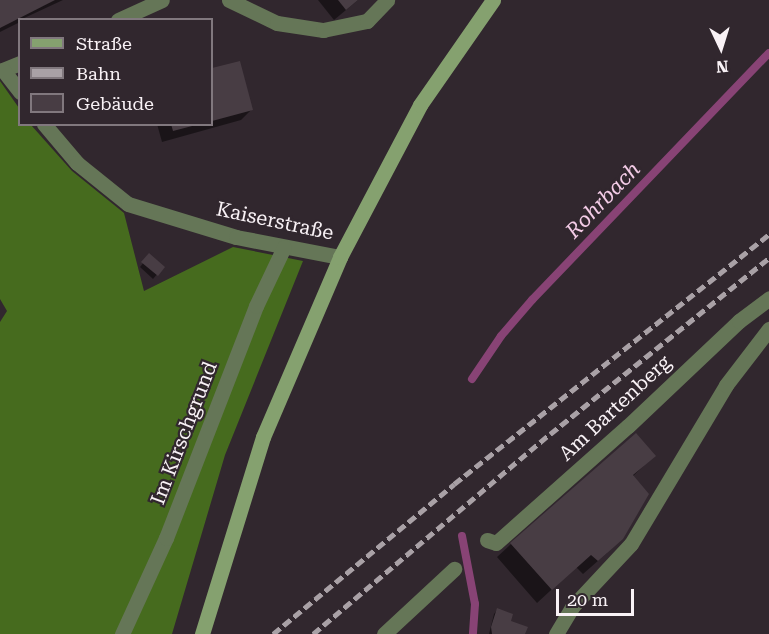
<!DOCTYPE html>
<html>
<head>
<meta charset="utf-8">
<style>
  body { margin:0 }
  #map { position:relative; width:769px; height:634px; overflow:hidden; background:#31272e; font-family:"Roboto Serif",serif }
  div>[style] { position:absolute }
  .forest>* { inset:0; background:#466b1e }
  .shadow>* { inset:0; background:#0007 }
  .stream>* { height:8px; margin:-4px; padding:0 4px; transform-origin:4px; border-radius:4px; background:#884375 }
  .building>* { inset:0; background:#483d44 }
  .service>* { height:15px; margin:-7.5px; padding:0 7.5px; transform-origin:7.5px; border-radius:7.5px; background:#657657 }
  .minor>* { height:15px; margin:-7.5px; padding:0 7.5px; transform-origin:7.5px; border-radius:7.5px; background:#657657 }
  .secondary>* { height:15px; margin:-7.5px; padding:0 7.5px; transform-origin:7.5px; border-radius:7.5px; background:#85a16f }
  .rail>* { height:4.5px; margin-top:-2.25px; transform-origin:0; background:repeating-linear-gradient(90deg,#a9a1a6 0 9px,transparent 0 13.5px) }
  span { translate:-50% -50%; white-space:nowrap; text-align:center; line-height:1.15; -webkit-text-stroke:4.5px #31272e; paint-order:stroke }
  .street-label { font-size:20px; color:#f9f2f6 }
  .water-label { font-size:21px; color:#f4cce7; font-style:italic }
  .legend { position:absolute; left:18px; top:18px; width:195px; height:108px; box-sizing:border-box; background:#31272e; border:2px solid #81787e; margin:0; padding:8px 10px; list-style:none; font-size:18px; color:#f9f2f6 }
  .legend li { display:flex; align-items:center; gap:12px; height:30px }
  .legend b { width:30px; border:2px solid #81787e }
  .north { position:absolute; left:691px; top:18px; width:60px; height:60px; -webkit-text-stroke:4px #31272e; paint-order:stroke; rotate:176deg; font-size:16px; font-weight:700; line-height:24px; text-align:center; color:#f9f2f6 }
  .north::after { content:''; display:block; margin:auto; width:21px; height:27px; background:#f9f2f6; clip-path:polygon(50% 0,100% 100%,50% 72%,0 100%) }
  .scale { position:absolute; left:556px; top:589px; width:78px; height:27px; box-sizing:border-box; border:3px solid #f9f2f6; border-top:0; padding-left:8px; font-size:18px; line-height:21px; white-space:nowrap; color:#f9f2f6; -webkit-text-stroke:4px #31272e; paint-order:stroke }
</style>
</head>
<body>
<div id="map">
  <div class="forest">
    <i style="clip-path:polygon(0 81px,19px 108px,20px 124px,31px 125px,72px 171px,124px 213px,144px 291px,233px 247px,303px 261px,225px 455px,172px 634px,0 634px,0 322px,7px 311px,0 299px)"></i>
  </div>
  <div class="shadow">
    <i style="clip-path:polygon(0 0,63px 0,20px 20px,20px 22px,0 32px)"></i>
    <i style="clip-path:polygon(318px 0,358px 0,334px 20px)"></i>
    <i style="clip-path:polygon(239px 62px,252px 109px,241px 120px,162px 142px,157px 124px,212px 124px,212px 70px)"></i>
    <i style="clip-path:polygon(148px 257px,163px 267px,153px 279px,140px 267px)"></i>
    <i style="clip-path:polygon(654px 456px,632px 477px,607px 553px,583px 574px,576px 567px,537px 603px,497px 557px,511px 544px)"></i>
    <i style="clip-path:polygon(497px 610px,509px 622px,524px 634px,489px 634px,494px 614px)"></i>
  </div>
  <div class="stream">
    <i style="left:472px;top:379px;width:52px;rotate:-56deg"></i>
    <i style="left:501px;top:336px;width:48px;rotate:-49.3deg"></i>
    <i style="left:532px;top:300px;width:342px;rotate:-46.2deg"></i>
    <i style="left:462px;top:536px;width:69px;rotate:79.2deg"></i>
    <i style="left:475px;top:604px;width:30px;rotate:94deg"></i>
  </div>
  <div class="building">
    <i style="clip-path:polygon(0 0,55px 0,0 28px)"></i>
    <i style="clip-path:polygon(338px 0,358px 0,346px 10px)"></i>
    <i style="clip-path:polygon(240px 61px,253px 110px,212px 121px,212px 68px)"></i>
    <i style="clip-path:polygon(171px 124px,196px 124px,196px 125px,173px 131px)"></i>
    <i style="clip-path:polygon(149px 253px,165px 267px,158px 276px,141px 262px)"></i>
    <i style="clip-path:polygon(636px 433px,656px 456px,633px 475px,649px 494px,623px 539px,598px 561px,591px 555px,552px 590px,510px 543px)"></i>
    <i style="clip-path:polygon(497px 608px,513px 614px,511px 621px,528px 627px,525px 634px,492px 634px,491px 627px)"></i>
  </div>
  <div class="service">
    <i style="left:487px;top:540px;width:9px;rotate:18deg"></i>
    <i style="left:496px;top:543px;width:176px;rotate:-41.6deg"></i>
    <i style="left:628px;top:426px;width:153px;rotate:-43.4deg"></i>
    <i style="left:739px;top:321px;width:38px;rotate:-37deg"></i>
    <i style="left:384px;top:634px;width:96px;rotate:-42.9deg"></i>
    <i style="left:556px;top:634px;width:31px;rotate:-59deg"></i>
    <i style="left:572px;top:607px;width:86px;rotate:-46.9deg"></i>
    <i style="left:631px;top:544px;width:185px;rotate:-59.1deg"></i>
    <i style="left:726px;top:385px;width:71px;rotate:-52.5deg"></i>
  </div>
  <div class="minor">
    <i style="left:229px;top:0;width:53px;rotate:25.6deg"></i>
    <i style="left:277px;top:23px;width:47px;rotate:8.7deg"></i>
    <i style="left:323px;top:30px;width:45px;rotate:-11.6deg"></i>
    <i style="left:367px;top:21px;width:29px;rotate:-46deg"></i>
    <i style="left:118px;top:20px;width:48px;rotate:-24.4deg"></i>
    <i style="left:20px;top:63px;width:18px;rotate:158deg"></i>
    <i style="left:3px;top:70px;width:28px;rotate:52deg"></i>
    <i style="left:44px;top:124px;width:51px;rotate:49.8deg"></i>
    <i style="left:77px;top:163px;width:65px;rotate:38.8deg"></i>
    <i style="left:128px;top:204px;width:113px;rotate:17deg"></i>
    <i style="left:236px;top:237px;width:106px;rotate:10.9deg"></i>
    <i style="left:122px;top:634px;width:106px;rotate:-65.4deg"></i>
    <i style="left:166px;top:538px;width:249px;rotate:-68.8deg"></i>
    <i style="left:256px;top:306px;width:65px;rotate:-64.6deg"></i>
  </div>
  <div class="secondary">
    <i style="left:202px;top:634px;width:206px;rotate:-72.8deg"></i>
    <i style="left:263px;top:437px;width:196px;rotate:-66.8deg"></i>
    <i style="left:340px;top:257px;width:172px;rotate:-62.2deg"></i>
    <i style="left:420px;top:105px;width:128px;rotate:-55.2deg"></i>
  </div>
  <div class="rail">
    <i style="left:273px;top:634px;width:235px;rotate:-39.6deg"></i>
    <i style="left:454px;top:484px;width:402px;rotate:-38.4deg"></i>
    <i style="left:313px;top:634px;width:310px;rotate:-40.2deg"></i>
    <i style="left:550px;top:434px;width:281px;rotate:-38.8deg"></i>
  </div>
  <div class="street-label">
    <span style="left:275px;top:221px;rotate:12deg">Kaiserstraße</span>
    <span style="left:615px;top:408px;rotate:-43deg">Am Bartenberg</span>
    <span style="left:184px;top:433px;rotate:-69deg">Im Kirschgrund</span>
  </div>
  <div class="water-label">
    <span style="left:603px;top:200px;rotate:-46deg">Rohrbach</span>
  </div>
  <ul class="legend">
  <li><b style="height:8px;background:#85a16f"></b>Straße</li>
  <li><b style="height:8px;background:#a9a1a6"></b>Bahn</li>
  <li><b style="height:16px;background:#483d44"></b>Gebäude</li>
  </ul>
  <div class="north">N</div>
  <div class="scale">20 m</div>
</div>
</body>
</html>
